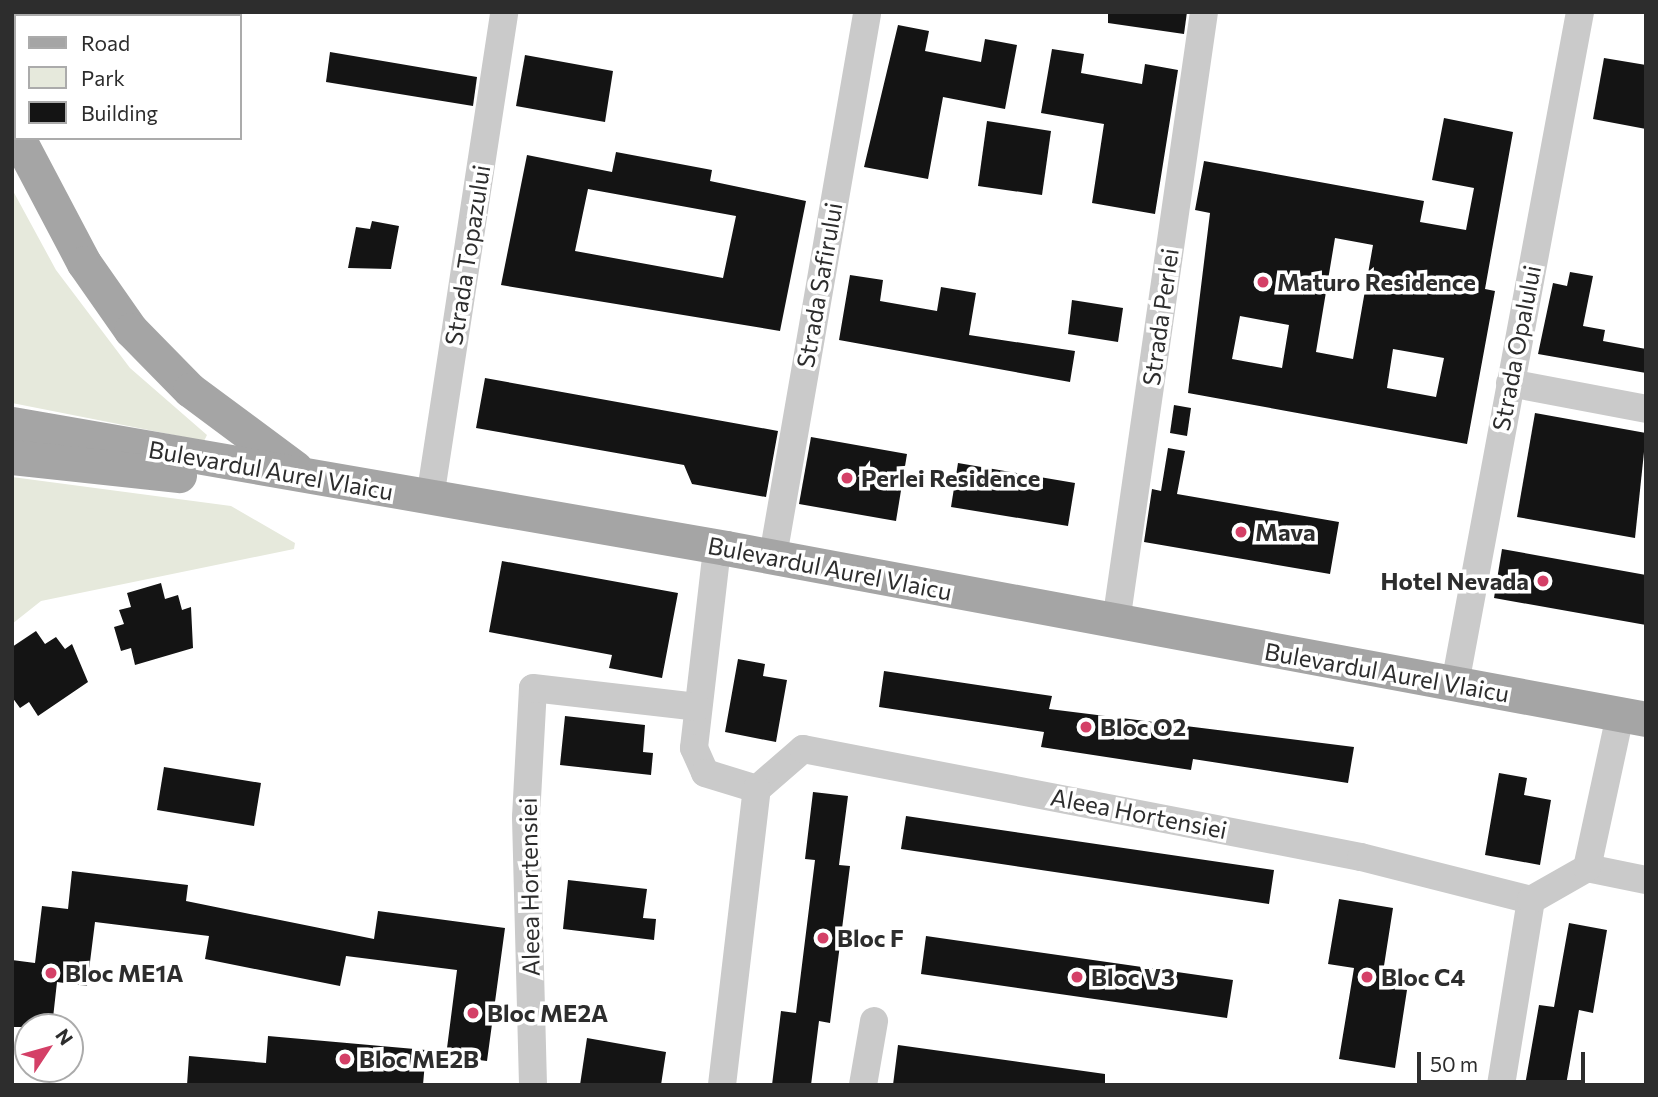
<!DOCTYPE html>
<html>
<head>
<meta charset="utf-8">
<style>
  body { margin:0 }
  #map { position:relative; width:1658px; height:1097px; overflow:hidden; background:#fff; font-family:Commissioner,sans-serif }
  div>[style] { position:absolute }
  .green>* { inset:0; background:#e6e9dc }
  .building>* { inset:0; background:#141414 }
  .minor>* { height:28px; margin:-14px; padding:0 14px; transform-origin:14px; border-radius:14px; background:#cacaca }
  .major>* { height:35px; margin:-17.5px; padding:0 17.5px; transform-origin:17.5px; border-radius:17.5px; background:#a5a5a5 }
  .dots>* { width:19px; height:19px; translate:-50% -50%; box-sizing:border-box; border:4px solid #fff; border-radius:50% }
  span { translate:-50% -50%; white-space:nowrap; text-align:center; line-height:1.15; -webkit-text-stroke:7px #fff; paint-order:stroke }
  .street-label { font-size:24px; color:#2d2d2d }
  .poi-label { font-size:24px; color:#2d2d2d; font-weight:700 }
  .left { translate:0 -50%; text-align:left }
  .right { translate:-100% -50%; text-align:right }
  .frame { position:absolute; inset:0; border:14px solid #2d2d2d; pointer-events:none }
  .legend { position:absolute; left:14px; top:14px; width:228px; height:126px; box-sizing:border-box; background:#fff; border:2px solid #ababab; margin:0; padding:9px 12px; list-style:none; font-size:21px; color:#2d2d2d }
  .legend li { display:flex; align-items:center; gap:14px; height:35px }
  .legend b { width:35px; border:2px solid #ababab }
  .north { position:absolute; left:14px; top:1013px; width:70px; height:70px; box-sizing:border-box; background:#fff; border:2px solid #ababab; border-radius:50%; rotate:54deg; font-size:19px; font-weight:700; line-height:28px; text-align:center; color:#2d2d2d }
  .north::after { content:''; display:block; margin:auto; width:24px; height:32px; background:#d44067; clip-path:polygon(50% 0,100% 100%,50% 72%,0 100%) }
  .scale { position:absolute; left:1417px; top:1052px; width:168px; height:32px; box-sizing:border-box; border:4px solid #2d2d2d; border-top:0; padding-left:9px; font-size:21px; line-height:24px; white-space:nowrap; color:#2d2d2d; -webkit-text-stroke:5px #fff; paint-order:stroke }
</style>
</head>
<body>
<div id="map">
  <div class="green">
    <i style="clip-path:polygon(12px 189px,56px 270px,130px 368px,207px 435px,204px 441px,12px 403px)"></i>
    <i style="clip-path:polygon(12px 477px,231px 506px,295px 543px,294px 549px,41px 601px,12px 624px)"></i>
  </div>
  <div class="building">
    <i style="clip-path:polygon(1108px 12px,1187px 12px,1184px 34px,1108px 23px)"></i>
    <i style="clip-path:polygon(898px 25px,929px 31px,925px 51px,981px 62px,985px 39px,1017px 45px,1005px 109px,943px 97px,928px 179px,864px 167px)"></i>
    <i style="clip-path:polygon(1052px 49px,1084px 54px,1081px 73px,1142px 84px,1145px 64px,1178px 70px,1155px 214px,1092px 203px,1104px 124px,1041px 113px)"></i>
    <i style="clip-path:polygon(330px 52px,477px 77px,473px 106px,326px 82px)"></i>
    <i style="clip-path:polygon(525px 55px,613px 71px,605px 122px,516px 106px)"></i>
    <i style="clip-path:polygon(1604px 58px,1646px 65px,1646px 129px,1593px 119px)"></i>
    <i style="clip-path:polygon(evenodd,1444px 118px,1513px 132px,1485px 289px,1495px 291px,1467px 444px,1188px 393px,1210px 213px,1195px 210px,1204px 161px,1424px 201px,1420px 222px,1466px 230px,1474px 188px,1432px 180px,1444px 118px,1335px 238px,1373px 245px,1353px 359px,1316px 352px,1335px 238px,1444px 118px,1240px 316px,1289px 325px,1282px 368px,1232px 359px,1240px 316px,1444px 118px,1393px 349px,1444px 358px,1436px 397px,1387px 388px,1393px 349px)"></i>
    <i style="clip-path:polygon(987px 121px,1051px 131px,1042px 195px,978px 186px)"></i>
    <i style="clip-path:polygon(evenodd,616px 152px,712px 170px,710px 181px,806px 201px,780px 331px,501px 285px,527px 155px,612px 172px,616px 152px,588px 189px,736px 216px,723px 278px,575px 251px,588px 189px)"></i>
    <i style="clip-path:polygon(372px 221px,399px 226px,391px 269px,348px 268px,356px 227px,370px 229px)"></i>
    <i style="clip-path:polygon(1570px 272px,1593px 276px,1583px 326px,1605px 330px,1603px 341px,1646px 349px,1646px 373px,1538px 354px,1553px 283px,1567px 286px)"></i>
    <i style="clip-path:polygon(850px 275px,883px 280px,880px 301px,937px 311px,941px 287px,976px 293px,969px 335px,1075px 351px,1070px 382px,839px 340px)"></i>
    <i style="clip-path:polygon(1072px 300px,1123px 308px,1118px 342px,1068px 334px)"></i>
    <i style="clip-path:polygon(485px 378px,778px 431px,766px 497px,692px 484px,684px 465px,476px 428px)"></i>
    <i style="clip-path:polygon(1174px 405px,1191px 408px,1187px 436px,1170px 433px)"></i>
    <i style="clip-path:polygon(1535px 413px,1646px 433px,1635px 538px,1517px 517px)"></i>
    <i style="clip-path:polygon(811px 437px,907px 454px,896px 521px,799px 504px)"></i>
    <i style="clip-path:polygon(1168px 448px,1185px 451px,1177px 494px,1339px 522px,1330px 574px,1144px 542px,1152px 489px,1161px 491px)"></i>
    <i style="clip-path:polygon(958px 463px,1075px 483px,1068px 526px,951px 507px)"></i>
    <i style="clip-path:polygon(1502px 549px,1646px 575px,1646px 625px,1494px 598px)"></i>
    <i style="clip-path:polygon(502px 561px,678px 593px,662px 678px,609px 668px,612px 655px,489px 632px)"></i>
    <i style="clip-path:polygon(161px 583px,165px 599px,178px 595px,182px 610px,191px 607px,193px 648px,135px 665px,131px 648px,121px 651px,114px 627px,124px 624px,119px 610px,131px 607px,127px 593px)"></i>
    <i style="clip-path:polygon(36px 631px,45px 644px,56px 637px,65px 649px,72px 644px,88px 682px,38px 716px,29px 702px,20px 708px,12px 697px,12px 647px)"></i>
    <i style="clip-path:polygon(738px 659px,765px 664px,763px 676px,787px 680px,776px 742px,725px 732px)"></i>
    <i style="clip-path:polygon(884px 671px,1052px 696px,1049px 709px,1354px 747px,1348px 783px,1193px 759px,1191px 770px,1041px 747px,1044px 732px,879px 707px)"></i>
    <i style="clip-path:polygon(565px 716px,645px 725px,643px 752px,653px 753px,651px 775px,560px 765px)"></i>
    <i style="clip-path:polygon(164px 767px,261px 783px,254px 826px,157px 810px)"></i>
    <i style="clip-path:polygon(1499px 773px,1527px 778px,1524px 795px,1551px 800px,1540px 865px,1485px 855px)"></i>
    <i style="clip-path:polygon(813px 792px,848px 796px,839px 865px,850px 866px,830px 1023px,819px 1021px,811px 1085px,772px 1085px,781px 1011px,796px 1013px,815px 860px,805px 859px)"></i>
    <i style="clip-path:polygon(906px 816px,1274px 870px,1269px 904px,901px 849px)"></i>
    <i style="clip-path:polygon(72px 871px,188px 885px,186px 901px,374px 939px,378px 911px,505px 928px,487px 1061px,446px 1056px,457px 970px,346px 956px,340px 986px,205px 959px,209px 936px,95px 922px,87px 986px,57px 982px,52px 1027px,12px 1027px,12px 960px,35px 963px,42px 906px,68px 909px)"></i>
    <i style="clip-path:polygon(568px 880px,647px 889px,643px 918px,656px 919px,654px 940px,563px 929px)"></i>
    <i style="clip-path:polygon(1339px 899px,1393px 908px,1381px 985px,1407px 990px,1395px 1068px,1339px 1059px,1354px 968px,1328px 964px)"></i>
    <i style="clip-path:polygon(1569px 923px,1607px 930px,1593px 1013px,1579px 1010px,1566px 1085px,1525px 1085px,1539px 1005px,1554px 1007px)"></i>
    <i style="clip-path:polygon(926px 936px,1233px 980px,1227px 1018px,921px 974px)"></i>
    <i style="clip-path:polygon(268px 1036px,426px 1050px,423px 1085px,187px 1085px,189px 1056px,266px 1063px)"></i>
    <i style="clip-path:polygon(587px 1038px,666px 1052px,661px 1085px,580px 1085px)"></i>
    <i style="clip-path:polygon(898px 1045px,1105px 1074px,1105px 1085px,893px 1085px)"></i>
  </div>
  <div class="minor">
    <i style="left:1510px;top:383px;width:138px;rotate:10.8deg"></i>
    <i style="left:430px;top:498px;width:492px;rotate:-81.3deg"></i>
    <i style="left:773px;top:556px;width:550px;rotate:-80.16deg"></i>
    <i style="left:715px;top:566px;width:183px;rotate:96.6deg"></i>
    <i style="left:694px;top:748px;width:27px;rotate:66deg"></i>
    <i style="left:705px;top:773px;width:54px;rotate:17.1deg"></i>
    <i style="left:757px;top:789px;width:61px;rotate:-41deg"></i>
    <i style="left:803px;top:749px;width:568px;rotate:10.95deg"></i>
    <i style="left:1361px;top:857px;width:175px;rotate:14.2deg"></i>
    <i style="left:1116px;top:622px;width:616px;rotate:-81.79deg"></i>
    <i style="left:1455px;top:684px;width:684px;rotate:-79.46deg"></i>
    <i style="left:1587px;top:868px;width:60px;rotate:11.5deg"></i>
    <i style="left:533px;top:1085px;width:268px;rotate:-91.5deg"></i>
    <i style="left:526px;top:817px;width:129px;rotate:-86.9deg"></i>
    <i style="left:533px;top:688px;width:165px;rotate:6.6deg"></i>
    <i style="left:722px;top:1085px;width:298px;rotate:-83.3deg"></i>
    <i style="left:863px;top:1085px;width:65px;rotate:-80.2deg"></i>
    <i style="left:1501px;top:1085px;width:187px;rotate:-80.8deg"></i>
    <i style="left:1531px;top:900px;width:64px;rotate:-29.7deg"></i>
    <i style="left:1587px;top:868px;width:146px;rotate:-77.8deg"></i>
  </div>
  <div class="major">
    <i style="left:18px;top:138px;width:141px;rotate:62.2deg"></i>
    <i style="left:84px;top:263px;width:82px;rotate:55deg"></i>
    <i style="left:131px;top:330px;width:84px;rotate:45.5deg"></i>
    <i style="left:190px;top:390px;width:131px;rotate:36.6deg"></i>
    <i style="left:12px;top:424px;width:725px;rotate:9.85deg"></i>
    <i style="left:726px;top:548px;width:936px;rotate:10.53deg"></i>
    <i style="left:12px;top:457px;width:168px;rotate:6.2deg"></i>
  </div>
  <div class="dots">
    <i style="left:1263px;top:282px;background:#d44067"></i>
    <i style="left:847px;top:478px;background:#d44067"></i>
    <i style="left:1241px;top:532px;background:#d44067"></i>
    <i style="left:1543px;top:581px;background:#d44067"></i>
    <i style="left:1086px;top:727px;background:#d44067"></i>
    <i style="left:823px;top:938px;background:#d44067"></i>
    <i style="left:51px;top:973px;background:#d44067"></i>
    <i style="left:1077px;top:977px;background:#d44067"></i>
    <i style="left:1367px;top:977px;background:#d44067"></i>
    <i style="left:473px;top:1013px;background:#d44067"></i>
    <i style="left:345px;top:1059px;background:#d44067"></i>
  </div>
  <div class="street-label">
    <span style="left:467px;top:255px;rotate:-81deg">Strada Topazului</span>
    <span style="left:819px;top:285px;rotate:-80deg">Strada Safirului</span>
    <span style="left:1160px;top:317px;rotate:-82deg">Strada Perlei</span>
    <span style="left:1516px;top:348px;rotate:-79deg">Strada Opalului</span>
    <span style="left:271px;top:470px;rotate:10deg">Bulevardul Aurel Vlaicu</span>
    <span style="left:830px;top:568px;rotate:11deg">Bulevardul Aurel Vlaicu</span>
    <span style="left:1387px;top:672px;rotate:10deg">Bulevardul Aurel Vlaicu</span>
    <span style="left:1139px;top:813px;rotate:11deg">Aleea Hortensiei</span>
    <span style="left:529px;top:887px;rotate:-91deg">Aleea Hortensiei</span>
  </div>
  <div class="poi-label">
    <span class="left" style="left:1277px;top:282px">Maturo Residence</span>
    <span class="left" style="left:861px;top:478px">Perlei Residence</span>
    <span class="left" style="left:1255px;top:532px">Mava</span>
    <span class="right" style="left:1529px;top:581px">Hotel Nevada</span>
    <span class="left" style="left:1100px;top:727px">Bloc O2</span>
    <span class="left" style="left:837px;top:938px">Bloc F</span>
    <span class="left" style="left:65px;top:973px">Bloc ME1A</span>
    <span class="left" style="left:1091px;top:977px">Bloc V3</span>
    <span class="left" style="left:1381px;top:977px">Bloc C4</span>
    <span class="left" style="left:487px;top:1013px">Bloc ME2A</span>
    <span class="left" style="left:359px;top:1059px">Bloc ME2B</span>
  </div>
  <div class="frame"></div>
  <ul class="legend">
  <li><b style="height:9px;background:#a5a5a5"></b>Road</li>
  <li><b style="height:19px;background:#e6e9dc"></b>Park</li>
  <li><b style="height:19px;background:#141414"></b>Building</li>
  </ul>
  <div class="north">N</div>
  <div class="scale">50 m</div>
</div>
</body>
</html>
